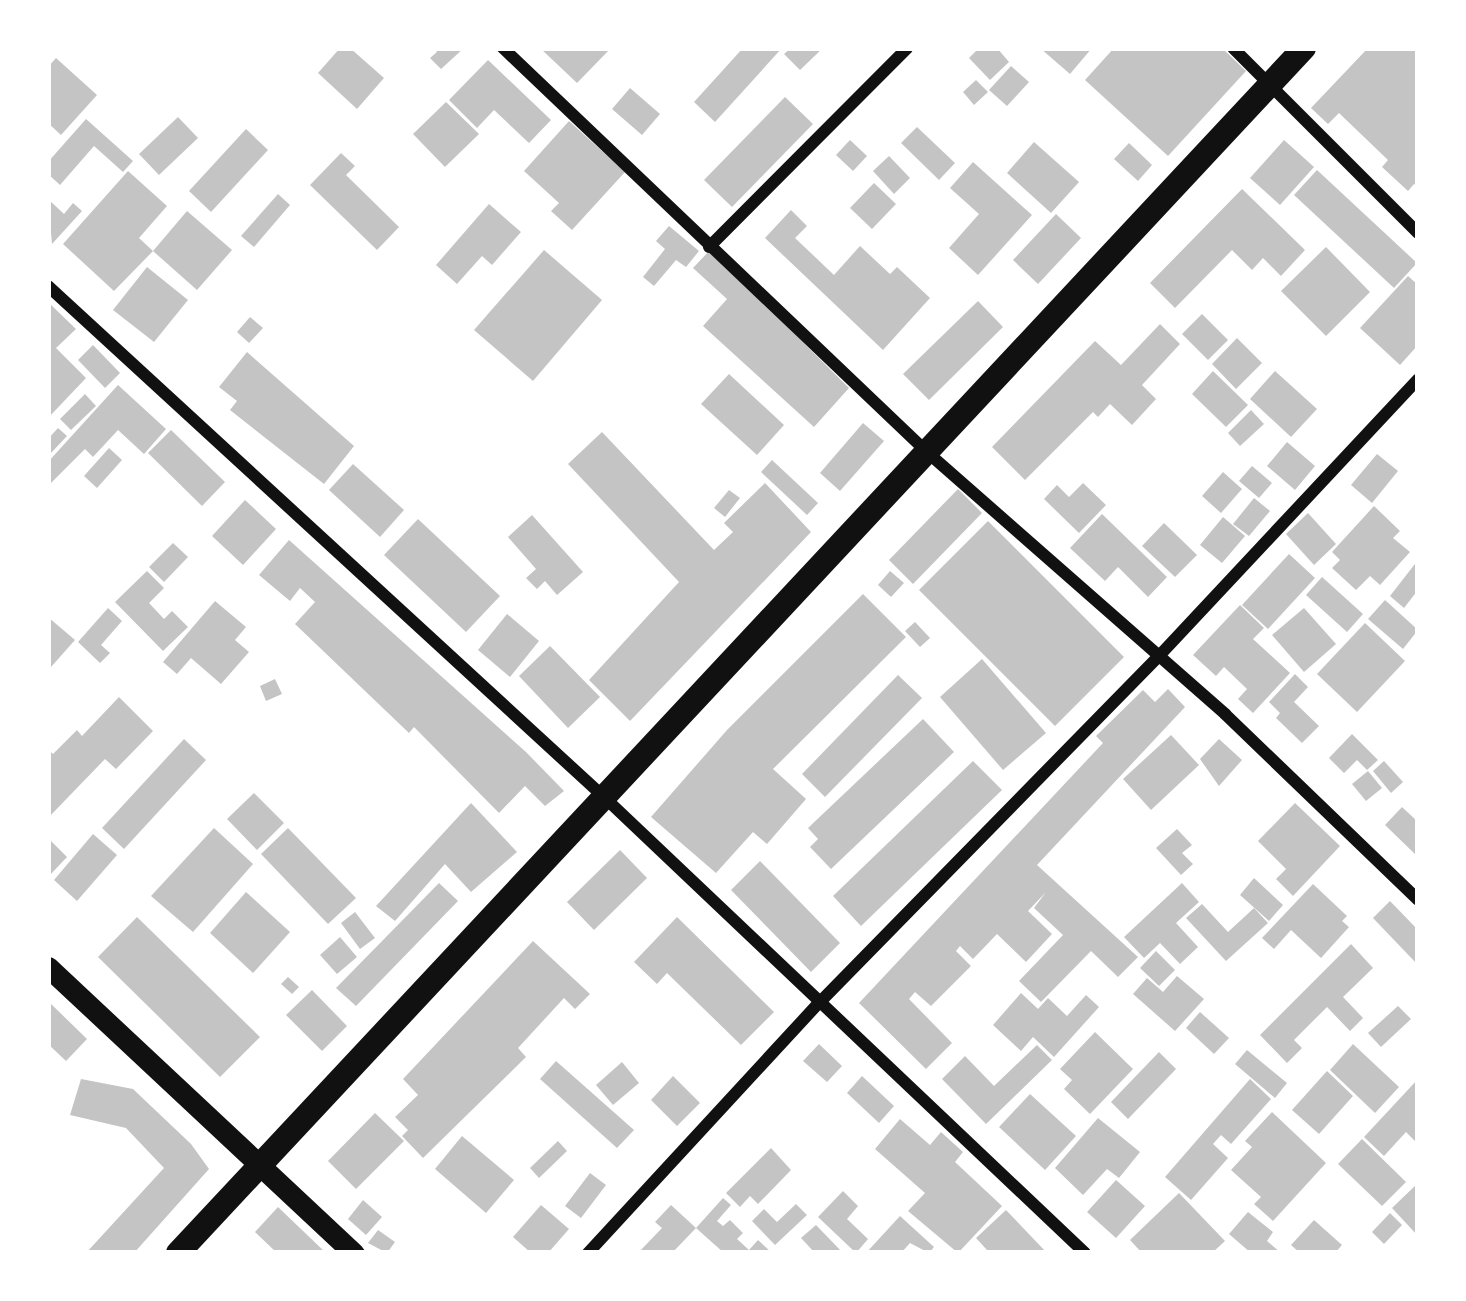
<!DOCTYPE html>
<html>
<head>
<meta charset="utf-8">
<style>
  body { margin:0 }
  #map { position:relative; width:1466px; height:1301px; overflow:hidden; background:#fff; font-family:"Archivo Narrow",sans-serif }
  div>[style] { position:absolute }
  .building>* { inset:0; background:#c4c4c4 }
  .minor>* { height:12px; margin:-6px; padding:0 6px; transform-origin:6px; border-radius:6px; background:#111 }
  .tertiary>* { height:21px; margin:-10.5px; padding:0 10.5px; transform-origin:10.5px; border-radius:10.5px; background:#111 }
  .secondary>* { height:24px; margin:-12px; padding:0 12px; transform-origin:12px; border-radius:12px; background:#111 }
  span { translate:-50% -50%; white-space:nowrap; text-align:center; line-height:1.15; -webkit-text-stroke:12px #fff; paint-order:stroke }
  .frame { position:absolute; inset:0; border:51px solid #fff; pointer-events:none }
</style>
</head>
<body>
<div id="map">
  <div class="building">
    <i style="clip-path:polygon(340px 48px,350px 48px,384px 78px,357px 109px,318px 73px)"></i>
    <i style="clip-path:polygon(433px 48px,464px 48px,441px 69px,430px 58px,437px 52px)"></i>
    <i style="clip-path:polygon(540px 48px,611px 48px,577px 83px)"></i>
    <i style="clip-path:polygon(743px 48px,782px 48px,715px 122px,694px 102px)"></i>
    <i style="clip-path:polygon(791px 48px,823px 48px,800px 70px,784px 54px)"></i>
    <i style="clip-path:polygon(979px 48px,997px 48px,1009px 62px,990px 80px,969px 58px)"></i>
    <i style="clip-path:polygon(1040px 48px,1092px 48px,1070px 74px)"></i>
    <i style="clip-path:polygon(1114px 48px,1222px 48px,1246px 71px,1168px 156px,1085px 80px)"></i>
    <i style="clip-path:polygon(1368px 48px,1418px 51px,1418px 187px,1414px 184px,1408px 191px,1382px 167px,1388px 160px,1339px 113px,1328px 124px,1311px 108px)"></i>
    <i style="clip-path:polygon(56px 58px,97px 95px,61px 135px,48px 123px,48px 67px)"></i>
    <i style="clip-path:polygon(488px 60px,551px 120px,529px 143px,494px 110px,477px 128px,449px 100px)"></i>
    <i style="clip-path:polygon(1011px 66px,1029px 82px,1007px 106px,989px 90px)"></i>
    <i style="clip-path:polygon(976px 80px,988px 92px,974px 105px,963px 92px)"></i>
    <i style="clip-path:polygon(630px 88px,660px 114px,642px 135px,612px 109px)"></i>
    <i style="clip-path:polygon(785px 97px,813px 124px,732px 207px,704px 180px)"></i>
    <i style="clip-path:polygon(446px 102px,479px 134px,445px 167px,413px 134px)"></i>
    <i style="clip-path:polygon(178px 117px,198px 138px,159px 175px,139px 154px)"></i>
    <i style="clip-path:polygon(86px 119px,133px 161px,123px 172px,94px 146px,60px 185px,48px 174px,48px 162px)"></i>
    <i style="clip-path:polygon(569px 121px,625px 172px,572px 230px,551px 211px,559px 203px,524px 171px)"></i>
    <i style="clip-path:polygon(917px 127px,955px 163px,939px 180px,901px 143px)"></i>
    <i style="clip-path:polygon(246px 129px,268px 150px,211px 212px,189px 191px)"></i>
    <i style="clip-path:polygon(850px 140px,867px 156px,853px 171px,836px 155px)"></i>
    <i style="clip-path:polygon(1284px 140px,1314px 167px,1280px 205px,1250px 178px)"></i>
    <i style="clip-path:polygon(1034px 142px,1079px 182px,1051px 213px,1007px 173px)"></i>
    <i style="clip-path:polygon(1129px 143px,1152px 165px,1138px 181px,1114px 159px)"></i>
    <i style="clip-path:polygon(341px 153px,355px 166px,346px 175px,399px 227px,377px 250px,310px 185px)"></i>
    <i style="clip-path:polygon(889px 156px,910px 178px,894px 194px,873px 171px)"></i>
    <i style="clip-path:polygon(973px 162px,1032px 215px,978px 275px,949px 248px,979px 214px,950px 188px)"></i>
    <i style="clip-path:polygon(1317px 170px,1417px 263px,1394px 288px,1294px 195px)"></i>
    <i style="clip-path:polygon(128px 171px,167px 206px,139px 238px,153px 251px,114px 291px,63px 244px)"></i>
    <i style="clip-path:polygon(874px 183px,896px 204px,872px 229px,850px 208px)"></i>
    <i style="clip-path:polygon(1242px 189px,1305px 250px,1281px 276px,1263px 258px,1252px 270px,1232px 250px,1175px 308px,1150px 283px)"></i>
    <i style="clip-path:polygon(278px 194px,290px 205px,254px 247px,241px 236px)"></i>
    <i style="clip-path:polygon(48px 199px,64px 214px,73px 203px,82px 211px,52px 244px)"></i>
    <i style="clip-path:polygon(489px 204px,521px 232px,492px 265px,482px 256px,457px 284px,436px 265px)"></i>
    <i style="clip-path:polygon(791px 210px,807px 226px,795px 238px,834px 275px,860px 246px,890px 274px,897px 267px,930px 298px,883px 350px,765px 238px)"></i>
    <i style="clip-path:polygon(187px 211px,232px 250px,197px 290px,153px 251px)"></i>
    <i style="clip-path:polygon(1056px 214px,1081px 238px,1038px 284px,1013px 260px)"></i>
    <i style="clip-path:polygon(669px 226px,699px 251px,686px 267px,676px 260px,654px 286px,643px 277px,665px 249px,656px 241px)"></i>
    <i style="clip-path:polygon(1326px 247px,1370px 292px,1326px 336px,1281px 291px)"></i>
    <i style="clip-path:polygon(544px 250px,602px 300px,533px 381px,474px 330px)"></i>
    <i style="clip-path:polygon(710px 250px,849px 388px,814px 427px,703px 326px,727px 299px,693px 268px)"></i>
    <i style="clip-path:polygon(147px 267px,188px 300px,154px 342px,113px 310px)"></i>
    <i style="clip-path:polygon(1408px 276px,1418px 285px,1418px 345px,1400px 365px,1360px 328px)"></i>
    <i style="clip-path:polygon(978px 301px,1003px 327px,929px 400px,903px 374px)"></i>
    <i style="clip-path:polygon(48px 302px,76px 329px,56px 348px,86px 378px,48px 418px)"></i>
    <i style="clip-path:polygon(1202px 314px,1228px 340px,1208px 360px,1182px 334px)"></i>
    <i style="clip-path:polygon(250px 317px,263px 328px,249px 343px,237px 332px)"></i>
    <i style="clip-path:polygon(1160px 324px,1180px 344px,1142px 385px,1156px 399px,1132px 425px,1110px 404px,1098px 417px,1093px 412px,1025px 480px,992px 447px,1095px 341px,1121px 365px)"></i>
    <i style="clip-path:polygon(1237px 338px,1262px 363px,1236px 389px,1212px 364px)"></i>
    <i style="clip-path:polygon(93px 345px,120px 373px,105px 388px,78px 360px)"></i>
    <i style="clip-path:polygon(247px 352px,354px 446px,324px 484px,230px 410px,237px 401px,219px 387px)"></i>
    <i style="clip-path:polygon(1213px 371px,1248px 405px,1226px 427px,1192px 394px)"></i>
    <i style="clip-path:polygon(1275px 371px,1317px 409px,1291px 437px,1250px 399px)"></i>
    <i style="clip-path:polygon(729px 374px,784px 425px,757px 455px,701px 404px)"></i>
    <i style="clip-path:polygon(118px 385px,166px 429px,144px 454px,118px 430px,93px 457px,85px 449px,48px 486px,48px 462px)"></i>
    <i style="clip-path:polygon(85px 394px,96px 406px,71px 430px,60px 419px)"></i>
    <i style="clip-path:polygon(1251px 410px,1264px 424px,1240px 446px,1228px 433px)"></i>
    <i style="clip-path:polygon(863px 423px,884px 441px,840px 491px,820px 473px)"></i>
    <i style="clip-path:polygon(58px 428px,67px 436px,51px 453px,48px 439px)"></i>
    <i style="clip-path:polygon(171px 430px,225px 482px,202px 506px,148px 453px)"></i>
    <i style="clip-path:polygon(602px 432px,714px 550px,733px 532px,724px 523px,765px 483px,811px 532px,630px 721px,589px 680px,679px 582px,568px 464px)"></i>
    <i style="clip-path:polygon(1287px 442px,1315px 466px,1295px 490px,1267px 466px)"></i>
    <i style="clip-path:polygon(109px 448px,122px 460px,97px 488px,84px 476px)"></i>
    <i style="clip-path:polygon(1377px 454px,1398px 471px,1372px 503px,1351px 485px)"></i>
    <i style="clip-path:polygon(772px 460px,818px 503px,807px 515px,761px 472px)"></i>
    <i style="clip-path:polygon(353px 464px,404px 510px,380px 537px,329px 490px)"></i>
    <i style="clip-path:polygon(1252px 466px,1272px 483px,1259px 498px,1239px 481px)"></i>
    <i style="clip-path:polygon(1223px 472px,1242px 489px,1221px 513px,1202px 496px)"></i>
    <i style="clip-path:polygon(1083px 483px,1106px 505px,1079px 533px,1044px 499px,1057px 485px,1069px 497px)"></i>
    <i style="clip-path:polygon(958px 489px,982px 513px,913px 584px,889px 560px)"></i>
    <i style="clip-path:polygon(729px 490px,740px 498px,725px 517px,714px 508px)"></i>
    <i style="clip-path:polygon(1254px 498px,1270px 511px,1249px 536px,1233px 524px)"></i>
    <i style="clip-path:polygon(245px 500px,276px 529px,243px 565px,212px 536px)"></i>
    <i style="clip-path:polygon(1374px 506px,1400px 531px,1393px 538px,1410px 552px,1380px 585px,1370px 576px,1356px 590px,1332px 568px,1340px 560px,1332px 552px)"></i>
    <i style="clip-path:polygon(1308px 513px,1336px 544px,1314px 565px,1286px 534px)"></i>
    <i style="clip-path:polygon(1102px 514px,1167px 577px,1148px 597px,1118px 567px,1105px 581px,1070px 548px)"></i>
    <i style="clip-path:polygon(532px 515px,583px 572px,557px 595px,545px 581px,537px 589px,526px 578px,536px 569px,508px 537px)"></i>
    <i style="clip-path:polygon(1223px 517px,1245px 536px,1222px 563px,1200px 545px)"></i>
    <i style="clip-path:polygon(418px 519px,500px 596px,466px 632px,384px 555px)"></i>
    <i style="clip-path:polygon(988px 521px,1124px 657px,1055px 726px,919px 590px)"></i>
    <i style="clip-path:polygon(1164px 523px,1197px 555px,1175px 577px,1142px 546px)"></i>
    <i style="clip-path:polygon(289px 540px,526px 752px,564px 791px,545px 806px,525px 786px,499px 813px,414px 727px,409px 733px,295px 624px,315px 602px,300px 588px,290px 601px,259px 575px)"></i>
    <i style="clip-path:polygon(173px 543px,188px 557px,164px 582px,149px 567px)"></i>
    <i style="clip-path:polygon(1289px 554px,1315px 578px,1268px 629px,1242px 605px)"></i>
    <i style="clip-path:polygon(1418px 560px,1418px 590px,1404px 608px,1390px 596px)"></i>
    <i style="clip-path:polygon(147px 571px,164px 588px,149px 603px,164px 619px,172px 611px,188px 627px,163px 651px,115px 602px)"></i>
    <i style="clip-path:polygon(890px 571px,904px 583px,891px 597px,878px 585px)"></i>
    <i style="clip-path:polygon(1322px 577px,1363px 614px,1347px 632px,1306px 595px)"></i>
    <i style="clip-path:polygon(863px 594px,906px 637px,773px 769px,806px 799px,767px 844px,753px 832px,716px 873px,651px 817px,727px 730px)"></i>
    <i style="clip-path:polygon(1385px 600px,1418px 630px,1403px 649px,1368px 619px)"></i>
    <i style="clip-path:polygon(215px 601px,246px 627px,235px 640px,249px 652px,221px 684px,191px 658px,177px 674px,163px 662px)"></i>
    <i style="clip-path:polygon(1240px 605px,1264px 628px,1253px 639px,1290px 673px,1253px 713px,1238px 699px,1247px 689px,1224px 667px,1216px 676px,1193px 655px)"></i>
    <i style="clip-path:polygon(108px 608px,122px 621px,101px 645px,110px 653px,100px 663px,78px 642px)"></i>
    <i style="clip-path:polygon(1304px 608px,1336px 644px,1304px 672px,1272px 635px)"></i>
    <i style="clip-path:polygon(507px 614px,539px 641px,510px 677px,478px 650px)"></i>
    <i style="clip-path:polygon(48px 617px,75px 640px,51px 667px,48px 665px)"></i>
    <i style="clip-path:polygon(915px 622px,930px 638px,920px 647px,905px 631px)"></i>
    <i style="clip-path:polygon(1365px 623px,1405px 661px,1357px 712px,1317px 674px)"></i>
    <i style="clip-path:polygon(550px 646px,600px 697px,568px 728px,519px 676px)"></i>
    <i style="clip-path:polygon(982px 659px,1046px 733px,1003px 770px,940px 697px)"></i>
    <i style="clip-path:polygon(1295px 674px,1308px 687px,1294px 702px,1319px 726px,1302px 743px,1276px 718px,1280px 713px,1269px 702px)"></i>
    <i style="clip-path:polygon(898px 675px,922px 698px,825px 797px,802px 774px)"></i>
    <i style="clip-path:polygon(275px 679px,282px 694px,266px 701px,260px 686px)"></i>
    <i style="clip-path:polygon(1168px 689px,1185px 707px,1037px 865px,1138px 957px,1118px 977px,1091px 951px,1041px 1002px,1019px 981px,1063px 935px,1034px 908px,1046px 892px,1028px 911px,1052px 934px,1026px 962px,997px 934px,973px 959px,960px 946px,956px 951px,971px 966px,931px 1006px,915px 992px,909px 999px,952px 1043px,926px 1069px,859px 1003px,1103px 743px,1096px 736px,1143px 690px,1155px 702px)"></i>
    <i style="clip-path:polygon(119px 697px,153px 731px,116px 769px,105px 759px,48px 818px,48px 749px,53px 754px,77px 730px,82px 736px)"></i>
    <i style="clip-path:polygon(923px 719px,954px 752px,831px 869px,810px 847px,818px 839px,808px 828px)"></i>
    <i style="clip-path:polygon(1352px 734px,1378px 760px,1367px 770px,1357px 760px,1344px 773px,1329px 758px)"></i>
    <i style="clip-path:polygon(1171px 735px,1199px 765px,1151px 810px,1123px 779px)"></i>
    <i style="clip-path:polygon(184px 739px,206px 760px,124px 849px,102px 828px)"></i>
    <i style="clip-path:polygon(1219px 739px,1242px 760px,1219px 786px,1200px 759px)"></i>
    <i style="clip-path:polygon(973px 761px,1002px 790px,861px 926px,833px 896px)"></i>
    <i style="clip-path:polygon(1384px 761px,1403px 782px,1391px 793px,1373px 771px)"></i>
    <i style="clip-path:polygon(1368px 771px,1382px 788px,1366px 801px,1352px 784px)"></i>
    <i style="clip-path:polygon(254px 793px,284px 823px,257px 850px,227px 819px)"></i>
    <i style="clip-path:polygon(471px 803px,517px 852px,471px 892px,445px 864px,395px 921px,376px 906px)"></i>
    <i style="clip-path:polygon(1295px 803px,1340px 846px,1293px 896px,1276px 879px,1286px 869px,1258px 841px)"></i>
    <i style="clip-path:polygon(1402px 807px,1418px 822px,1418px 857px,1385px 825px)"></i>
    <i style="clip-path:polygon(214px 828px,253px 864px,193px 932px,151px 896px)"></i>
    <i style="clip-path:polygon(288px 828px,356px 898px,328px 924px,261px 854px)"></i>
    <i style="clip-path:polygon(1177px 829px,1192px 845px,1182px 853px,1193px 864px,1181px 875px,1156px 848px)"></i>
    <i style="clip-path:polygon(93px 834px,117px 855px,77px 901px,54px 880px)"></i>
    <i style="clip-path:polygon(48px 838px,67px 857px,48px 877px)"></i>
    <i style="clip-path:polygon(620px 850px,647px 878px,594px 930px,567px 902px)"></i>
    <i style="clip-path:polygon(760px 861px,840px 943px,811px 972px,731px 890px)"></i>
    <i style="clip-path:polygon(1254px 878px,1283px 905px,1269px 921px,1240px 895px)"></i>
    <i style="clip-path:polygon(439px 883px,458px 901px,356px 1006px,336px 988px)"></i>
    <i style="clip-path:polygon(1182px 883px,1199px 902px,1176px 923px,1198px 947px,1180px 964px,1160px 943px,1144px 958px,1124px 937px)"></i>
    <i style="clip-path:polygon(1313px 884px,1347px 916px,1342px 921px,1349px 927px,1321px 958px,1291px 930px,1274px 949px,1262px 938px)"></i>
    <i style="clip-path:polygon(246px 892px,290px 932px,253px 973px,210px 933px)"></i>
    <i style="clip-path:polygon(1390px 901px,1418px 930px,1418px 965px,1373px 918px)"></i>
    <i style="clip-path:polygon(1202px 904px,1228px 932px,1254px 908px,1268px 923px,1226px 961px,1186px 918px)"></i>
    <i style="clip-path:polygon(355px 912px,375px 938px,360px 949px,341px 923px)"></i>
    <i style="clip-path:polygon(137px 917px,260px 1037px,220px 1077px,98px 957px)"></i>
    <i style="clip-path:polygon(677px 917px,774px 1012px,741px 1045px,667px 973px,657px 984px,634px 962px)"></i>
    <i style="clip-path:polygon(340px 937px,357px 957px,337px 974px,320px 955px)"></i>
    <i style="clip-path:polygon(533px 941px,590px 994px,575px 1009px,564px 998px,518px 1048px,526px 1057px,423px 1158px,402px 1136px,408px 1130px,395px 1117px,418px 1095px,403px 1079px)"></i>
    <i style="clip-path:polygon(1351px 944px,1373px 968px,1343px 997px,1363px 1018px,1350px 1031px,1327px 1007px,1294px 1040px,1302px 1048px,1287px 1063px,1260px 1035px)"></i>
    <i style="clip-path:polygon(1156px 951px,1175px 970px,1159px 986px,1140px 968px)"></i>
    <i style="clip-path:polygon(1177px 976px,1204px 999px,1175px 1031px,1133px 994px,1147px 978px,1163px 992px)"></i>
    <i style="clip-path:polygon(288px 977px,299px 987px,292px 994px,281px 984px)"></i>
    <i style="clip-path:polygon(312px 990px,347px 1026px,322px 1051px,286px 1015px)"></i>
    <i style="clip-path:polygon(1021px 993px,1038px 1009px,1048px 998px,1067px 1016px,1086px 995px,1099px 1007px,1054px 1057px,1033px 1037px,1021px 1051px,993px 1025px)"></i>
    <i style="clip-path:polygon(48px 1001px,87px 1039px,66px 1061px,48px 1044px)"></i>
    <i style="clip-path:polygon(1398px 1006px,1411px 1019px,1381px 1047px,1368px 1033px)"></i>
    <i style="clip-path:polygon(1200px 1012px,1229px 1038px,1214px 1054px,1186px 1028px)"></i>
    <i style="clip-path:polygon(1095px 1032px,1133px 1069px,1090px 1114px,1064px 1089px,1072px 1080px,1060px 1069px)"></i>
    <i style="clip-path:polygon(819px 1044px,842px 1066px,827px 1082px,803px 1061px)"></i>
    <i style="clip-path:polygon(1353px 1044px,1399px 1087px,1375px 1113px,1330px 1070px)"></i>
    <i style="clip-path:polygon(1037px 1045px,1052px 1060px,986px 1124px,942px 1079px,965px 1056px,994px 1086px)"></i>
    <i style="clip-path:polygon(1247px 1050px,1287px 1083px,1275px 1098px,1235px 1064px)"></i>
    <i style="clip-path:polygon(1159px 1052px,1176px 1069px,1128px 1119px,1111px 1102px)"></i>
    <i style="clip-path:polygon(556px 1061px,634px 1130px,617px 1148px,540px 1079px)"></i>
    <i style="clip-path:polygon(622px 1062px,639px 1083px,613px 1105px,596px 1085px)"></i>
    <i style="clip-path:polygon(1327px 1071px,1353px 1096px,1319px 1134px,1292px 1110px)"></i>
    <i style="clip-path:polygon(673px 1076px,700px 1103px,677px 1126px,651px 1100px)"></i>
    <i style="clip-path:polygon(862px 1076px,894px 1106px,879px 1123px,847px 1093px)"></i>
    <i style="clip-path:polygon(81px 1079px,133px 1089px,191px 1144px,209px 1169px,134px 1253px,86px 1253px,164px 1168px,126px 1128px,70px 1115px)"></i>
    <i style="clip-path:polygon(1250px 1079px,1271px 1099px,1231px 1144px,1221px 1135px,1213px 1144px,1228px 1158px,1191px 1200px,1165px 1177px)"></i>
    <i style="clip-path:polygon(1418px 1079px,1418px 1144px,1406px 1132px,1384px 1156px,1364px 1137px)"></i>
    <i style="clip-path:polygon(1030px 1094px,1076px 1136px,1045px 1170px,999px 1127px)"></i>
    <i style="clip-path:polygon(1272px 1112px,1326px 1163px,1273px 1221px,1254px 1204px,1261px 1197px,1231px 1170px,1252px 1147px,1245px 1141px)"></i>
    <i style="clip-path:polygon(375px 1113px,404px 1141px,356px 1189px,328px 1161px)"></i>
    <i style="clip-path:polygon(1098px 1118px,1140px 1152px,1119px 1178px,1107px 1169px,1083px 1195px,1055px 1168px)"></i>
    <i style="clip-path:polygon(900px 1119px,930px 1145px,941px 1132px,963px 1152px,955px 1162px,1002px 1206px,958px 1253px,908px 1211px,925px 1193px,875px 1149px)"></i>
    <i style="clip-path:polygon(462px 1136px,514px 1180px,486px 1213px,435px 1169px)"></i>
    <i style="clip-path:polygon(1362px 1139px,1406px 1182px,1382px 1206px,1338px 1164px)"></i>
    <i style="clip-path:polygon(558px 1141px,567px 1151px,539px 1178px,530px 1168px)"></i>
    <i style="clip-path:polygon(771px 1148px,791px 1170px,758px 1204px,750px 1196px,740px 1207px,726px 1193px)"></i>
    <i style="clip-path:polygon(590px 1173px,606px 1185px,581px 1218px,565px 1206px)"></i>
    <i style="clip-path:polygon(1116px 1180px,1145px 1206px,1116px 1238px,1087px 1212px)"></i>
    <i style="clip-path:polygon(1418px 1183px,1418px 1236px,1392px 1208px)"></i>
    <i style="clip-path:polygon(843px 1191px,858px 1206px,847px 1219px,868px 1239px,856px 1253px,818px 1217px)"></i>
    <i style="clip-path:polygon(1179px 1193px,1225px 1241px,1212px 1253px,1142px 1253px,1130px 1240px)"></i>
    <i style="clip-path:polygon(723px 1198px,731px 1205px,717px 1221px,723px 1226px,730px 1220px,743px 1233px,737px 1239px,749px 1250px,758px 1240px,772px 1253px,724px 1253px,696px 1228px)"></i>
    <i style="clip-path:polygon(363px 1200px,382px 1217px,366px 1235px,348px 1219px)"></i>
    <i style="clip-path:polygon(796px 1204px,807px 1215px,775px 1245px,752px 1221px,764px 1209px,777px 1222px)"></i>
    <i style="clip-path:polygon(541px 1205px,569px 1229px,548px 1253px,531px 1253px,513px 1237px)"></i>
    <i style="clip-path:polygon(671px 1205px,696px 1228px,672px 1253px,638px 1253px,662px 1228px,655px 1222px)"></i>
    <i style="clip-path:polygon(278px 1207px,326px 1253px,277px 1253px,255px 1232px)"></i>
    <i style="clip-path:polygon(1006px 1210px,1047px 1253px,984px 1253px,987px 1250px,976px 1238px)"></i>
    <i style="clip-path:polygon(1248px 1212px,1273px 1232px,1267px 1241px,1281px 1253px,1251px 1253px,1229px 1234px)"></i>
    <i style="clip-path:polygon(1390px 1213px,1402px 1225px,1384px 1244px,1372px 1232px)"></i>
    <i style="clip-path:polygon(900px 1216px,934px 1247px,929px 1253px,910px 1243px,901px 1253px,866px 1253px)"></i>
    <i style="clip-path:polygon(1314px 1220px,1342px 1245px,1335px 1253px,1300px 1253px,1291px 1245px)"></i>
    <i style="clip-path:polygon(816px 1225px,843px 1253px,815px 1253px,801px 1238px)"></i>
    <i style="clip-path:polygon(378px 1230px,395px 1242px,387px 1253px,368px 1243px)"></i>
  </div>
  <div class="minor">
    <i style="left:503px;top:48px;width:586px;rotate:43.62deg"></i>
    <i style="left:927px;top:452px;width:397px;rotate:41.3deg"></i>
    <i style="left:1225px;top:714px;width:268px;rotate:43.9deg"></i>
    <i style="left:1233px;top:48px;width:262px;rotate:45deg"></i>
    <i style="left:709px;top:247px;width:281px;rotate:-45.1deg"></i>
    <i style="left:48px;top:286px;width:755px;rotate:42.59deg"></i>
    <i style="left:604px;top:797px;width:663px;rotate:43.47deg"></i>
    <i style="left:588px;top:1253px;width:342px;rotate:-47.3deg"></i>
    <i style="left:820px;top:1002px;width:484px;rotate:-45.6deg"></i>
    <i style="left:1159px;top:656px;width:379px;rotate:-46.9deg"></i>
  </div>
  <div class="tertiary">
    <i style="left:48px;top:967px;width:419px;rotate:43.1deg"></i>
  </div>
  <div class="secondary">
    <i style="left:178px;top:1253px;width:1649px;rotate:-46.94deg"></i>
  </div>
  <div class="frame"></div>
</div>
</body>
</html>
